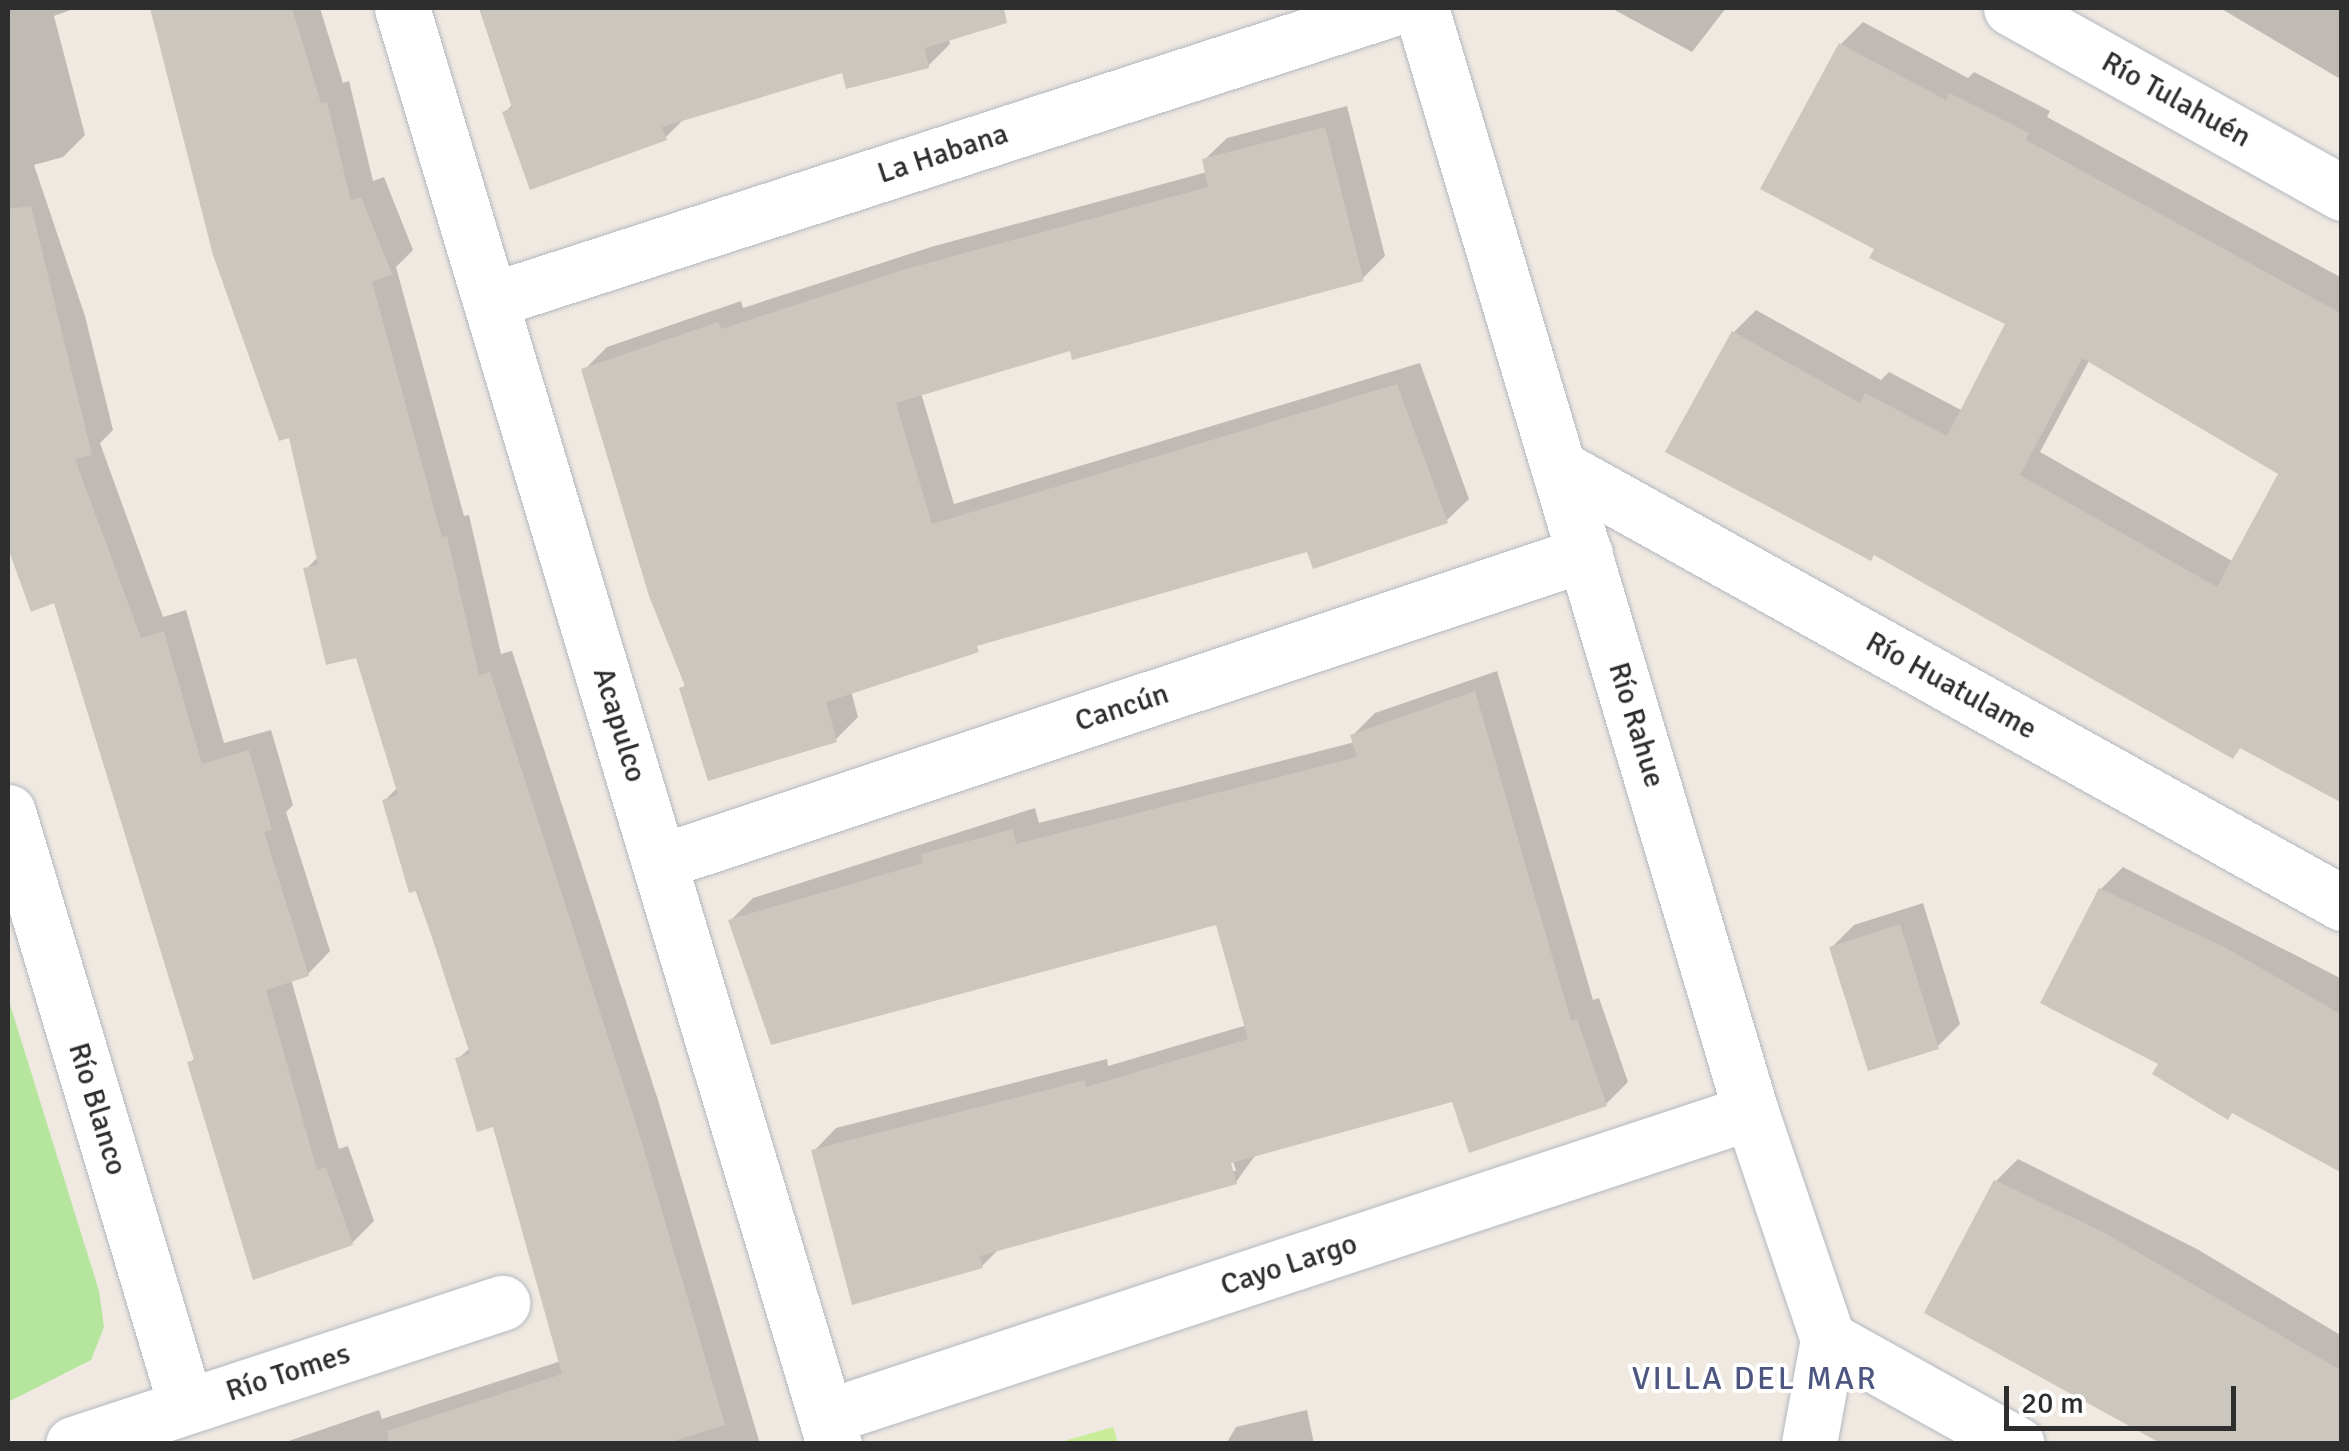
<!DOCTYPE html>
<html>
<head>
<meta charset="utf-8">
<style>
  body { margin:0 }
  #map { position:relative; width:2349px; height:1451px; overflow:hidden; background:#efe9e1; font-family:Signika,sans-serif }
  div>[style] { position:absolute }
  .green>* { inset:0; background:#b6e59e }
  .pitch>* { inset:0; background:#c9ec9a }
  .shadow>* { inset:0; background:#0003 }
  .building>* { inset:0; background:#cbc7bf }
  .roads { filter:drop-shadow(0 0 2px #b4b7c1) drop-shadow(0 0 2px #b4b7c1) }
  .minor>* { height:55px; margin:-27.5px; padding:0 27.5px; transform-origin:27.5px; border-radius:27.5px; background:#fff }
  span { translate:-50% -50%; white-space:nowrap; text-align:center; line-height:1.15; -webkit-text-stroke:8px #fff; paint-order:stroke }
  .street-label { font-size:30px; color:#2e2e2e }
  .neighbourhood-label { font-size:32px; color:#4d5680; letter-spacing:2.5px }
  .frame { position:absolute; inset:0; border:10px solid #2e2e2e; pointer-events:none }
  .scale { position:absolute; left:2004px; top:1386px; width:232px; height:45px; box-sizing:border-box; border:5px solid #2e2e2e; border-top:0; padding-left:12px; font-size:30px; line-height:35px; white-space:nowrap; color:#2e2e2e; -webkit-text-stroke:8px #fff; paint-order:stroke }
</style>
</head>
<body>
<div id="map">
  <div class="green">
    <i style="clip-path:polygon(8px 998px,99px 1291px,104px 1327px,91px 1360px,8px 1402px)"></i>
  </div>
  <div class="pitch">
    <i style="clip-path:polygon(1113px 1427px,1118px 1443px,1057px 1443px)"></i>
  </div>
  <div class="shadow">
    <i style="clip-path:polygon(8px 8px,76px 8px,54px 16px,85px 135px,63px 157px,34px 165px,85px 316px,113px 430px,100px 443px,163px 617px,186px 610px,224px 743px,271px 730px,293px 805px,286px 812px,330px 951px,308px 974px,291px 979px,339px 1149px,348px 1146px,374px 1221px,352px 1243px,190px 1063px,196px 1057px,55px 600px,33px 608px,8px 541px)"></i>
    <i style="clip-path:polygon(153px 8px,320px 8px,343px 83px,349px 81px,373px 181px,384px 177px,413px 250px,396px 267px,464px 516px,469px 515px,501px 654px,512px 651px,658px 1100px,760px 1444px,280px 1444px,379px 1410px,382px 1419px,561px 1361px,494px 1124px,458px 1059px,471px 1047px,384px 801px,398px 787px,357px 655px,306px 569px,319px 556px,291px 435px)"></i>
    <i style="clip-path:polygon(479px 8px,995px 8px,945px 24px,950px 44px,928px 66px,844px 70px,685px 118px,666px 137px,505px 112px,513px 104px)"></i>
    <i style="clip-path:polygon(1611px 8px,1726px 8px,1692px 52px)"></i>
    <i style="clip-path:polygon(2220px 8px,2342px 8px,2342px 80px)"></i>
    <i style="clip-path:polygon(evenodd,1863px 22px,1968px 78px,1974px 72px,2050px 111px,2047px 117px,2342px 278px,2342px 576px,2233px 756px,1734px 332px,1756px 310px,1881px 380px,1889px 372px,1963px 411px,2009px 323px,1877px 248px,1841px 44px,1863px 22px,2090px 359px,2281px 473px,2234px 562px,2040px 452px,2090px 359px)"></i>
    <i style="clip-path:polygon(1347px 106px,1385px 256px,1362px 279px,1071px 348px,921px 393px,954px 504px,1420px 363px,1469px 499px,1446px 521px,1309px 549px,986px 641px,851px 691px,858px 717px,836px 739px,682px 688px,687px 683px,584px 370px,607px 347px,741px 301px,743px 308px,931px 247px,1207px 172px,1204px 160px,1227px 138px)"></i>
    <i style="clip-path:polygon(evenodd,1497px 671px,1593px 1000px,1599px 998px,1628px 1082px,1606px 1104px,1454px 1099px,1257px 1153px,1236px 1182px,1001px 1247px,982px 1266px,814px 1151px,836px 1128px,1107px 1059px,1108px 1066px,1247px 1025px,1218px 922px,731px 920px,753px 898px,1035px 808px,1039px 823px,1355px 742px,1353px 735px,1375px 713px,1497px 671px,1230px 1150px,1236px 1171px,1231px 1171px,1230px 1150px)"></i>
    <i style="clip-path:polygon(2123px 867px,2342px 979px,2342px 1171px,2161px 1063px,2101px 889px)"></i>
    <i style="clip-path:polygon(1923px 903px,1960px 1024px,1938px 1046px,1832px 947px,1854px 925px)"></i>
    <i style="clip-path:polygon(2018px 1159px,2197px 1249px,2342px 1336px,2342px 1444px,1996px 1181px)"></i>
    <i style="clip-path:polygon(1307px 1410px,1314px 1444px,1226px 1444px,1236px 1427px)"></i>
  </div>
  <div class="building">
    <i style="clip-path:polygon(150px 8px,292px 8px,321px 103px,327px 102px,351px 201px,361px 197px,392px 274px,372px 282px,442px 537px,447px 536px,479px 675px,490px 672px,636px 1123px,725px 1425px,664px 1444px,389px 1444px,387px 1431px,562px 1374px,493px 1127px,477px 1132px,455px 1058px,470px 1054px,417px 891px,409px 893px,382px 800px,398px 795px,356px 658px,326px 665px,303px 568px,318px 565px,289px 438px,279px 441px,213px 255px)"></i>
    <i style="clip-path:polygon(479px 8px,1004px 8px,1007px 23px,925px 48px,929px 68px,846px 89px,842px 73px,662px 127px,667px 140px,530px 190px,502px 112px,512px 108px)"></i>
    <i style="clip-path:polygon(evenodd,1839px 43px,1946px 100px,1949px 93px,2029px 133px,2026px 140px,2342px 314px,2342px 803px,2240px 748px,2233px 759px,1874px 555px,1871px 561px,1665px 452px,1732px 331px,1860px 403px,1865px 393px,1947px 436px,2005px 324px,1869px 258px,1874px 249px,1760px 189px,1839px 43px,2082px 358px,2278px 474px,2217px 587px,2020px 475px,2082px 358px)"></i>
    <i style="clip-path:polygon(1325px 127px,1364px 281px,1072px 360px,1070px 351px,896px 403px,932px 524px,1397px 384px,1448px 523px,1313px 569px,1307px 552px,977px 646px,979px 652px,826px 702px,837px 742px,708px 781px,679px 688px,685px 686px,649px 596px,581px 369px,718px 322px,721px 329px,906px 269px,1208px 187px,1202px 159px)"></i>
    <i style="clip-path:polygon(31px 206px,92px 455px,75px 459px,141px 638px,164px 631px,202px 764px,249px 750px,272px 830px,264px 832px,309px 976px,266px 990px,317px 1170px,326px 1167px,353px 1245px,253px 1280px,187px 1062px,194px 1060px,54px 603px,31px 612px,8px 548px,8px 209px)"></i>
    <i style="clip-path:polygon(1475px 691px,1571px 1021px,1577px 1019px,1607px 1106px,1469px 1153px,1452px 1102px,1231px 1163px,1237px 1184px,980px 1256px,983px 1268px,852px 1305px,811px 1150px,1085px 1080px,1086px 1087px,1248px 1039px,1216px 925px,771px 1045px,728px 920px,923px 863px,921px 854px,1013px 829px,1016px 844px,1357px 757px,1350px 735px)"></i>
    <i style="clip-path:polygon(2099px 888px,2228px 949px,2342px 1015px,2342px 1173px,2232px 1113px,2228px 1120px,2152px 1074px,2158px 1064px,2040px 1003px)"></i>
    <i style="clip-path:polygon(1900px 924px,1939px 1049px,1868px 1071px,1829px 947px)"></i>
    <i style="clip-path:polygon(1994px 1180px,2105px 1233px,2342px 1371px,2342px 1444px,2162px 1444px,1924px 1313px)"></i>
  </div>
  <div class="roads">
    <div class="minor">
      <i style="left:402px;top:8px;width:1500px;rotate:73.26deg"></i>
      <i style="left:1421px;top:8px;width:1152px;rotate:73.36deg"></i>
      <i style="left:1751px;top:1112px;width:240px;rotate:71.3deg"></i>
      <i style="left:1828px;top:1339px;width:107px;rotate:100.3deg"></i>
      <i style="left:2011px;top:8px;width:379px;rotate:29.2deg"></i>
      <i style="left:492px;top:300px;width:948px;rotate:-17.94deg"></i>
      <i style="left:1560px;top:468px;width:895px;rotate:29.09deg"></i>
      <i style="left:8px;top:812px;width:620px;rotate:73.32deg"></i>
      <i style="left:659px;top:862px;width:976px;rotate:-18.4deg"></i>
      <i style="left:1828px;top:1339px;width:216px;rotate:29.1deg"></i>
      <i style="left:826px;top:1417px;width:974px;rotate:-18.25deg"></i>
      <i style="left:73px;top:1444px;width:452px;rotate:-18.2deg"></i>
    </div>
  </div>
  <div class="street-label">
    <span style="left:2176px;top:100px;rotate:29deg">Río Tulahuén</span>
    <span style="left:943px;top:154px;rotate:-18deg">La Habana</span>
    <span style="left:1951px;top:686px;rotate:29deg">Río Huatulame</span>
    <span style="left:1122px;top:708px;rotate:-18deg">Cancún</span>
    <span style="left:619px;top:725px;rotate:73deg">Acapulco</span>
    <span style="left:1636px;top:725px;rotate:73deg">Río Rahue</span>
    <span style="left:97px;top:1109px;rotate:73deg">Río Blanco</span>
    <span style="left:1289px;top:1265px;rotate:-18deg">Cayo Largo</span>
    <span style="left:288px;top:1373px;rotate:-18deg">Río Tomes</span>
  </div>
  <div class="neighbourhood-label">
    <span style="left:1755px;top:1379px">VILLA DEL MAR</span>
  </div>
  <div class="frame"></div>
  <div class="scale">20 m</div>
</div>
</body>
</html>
